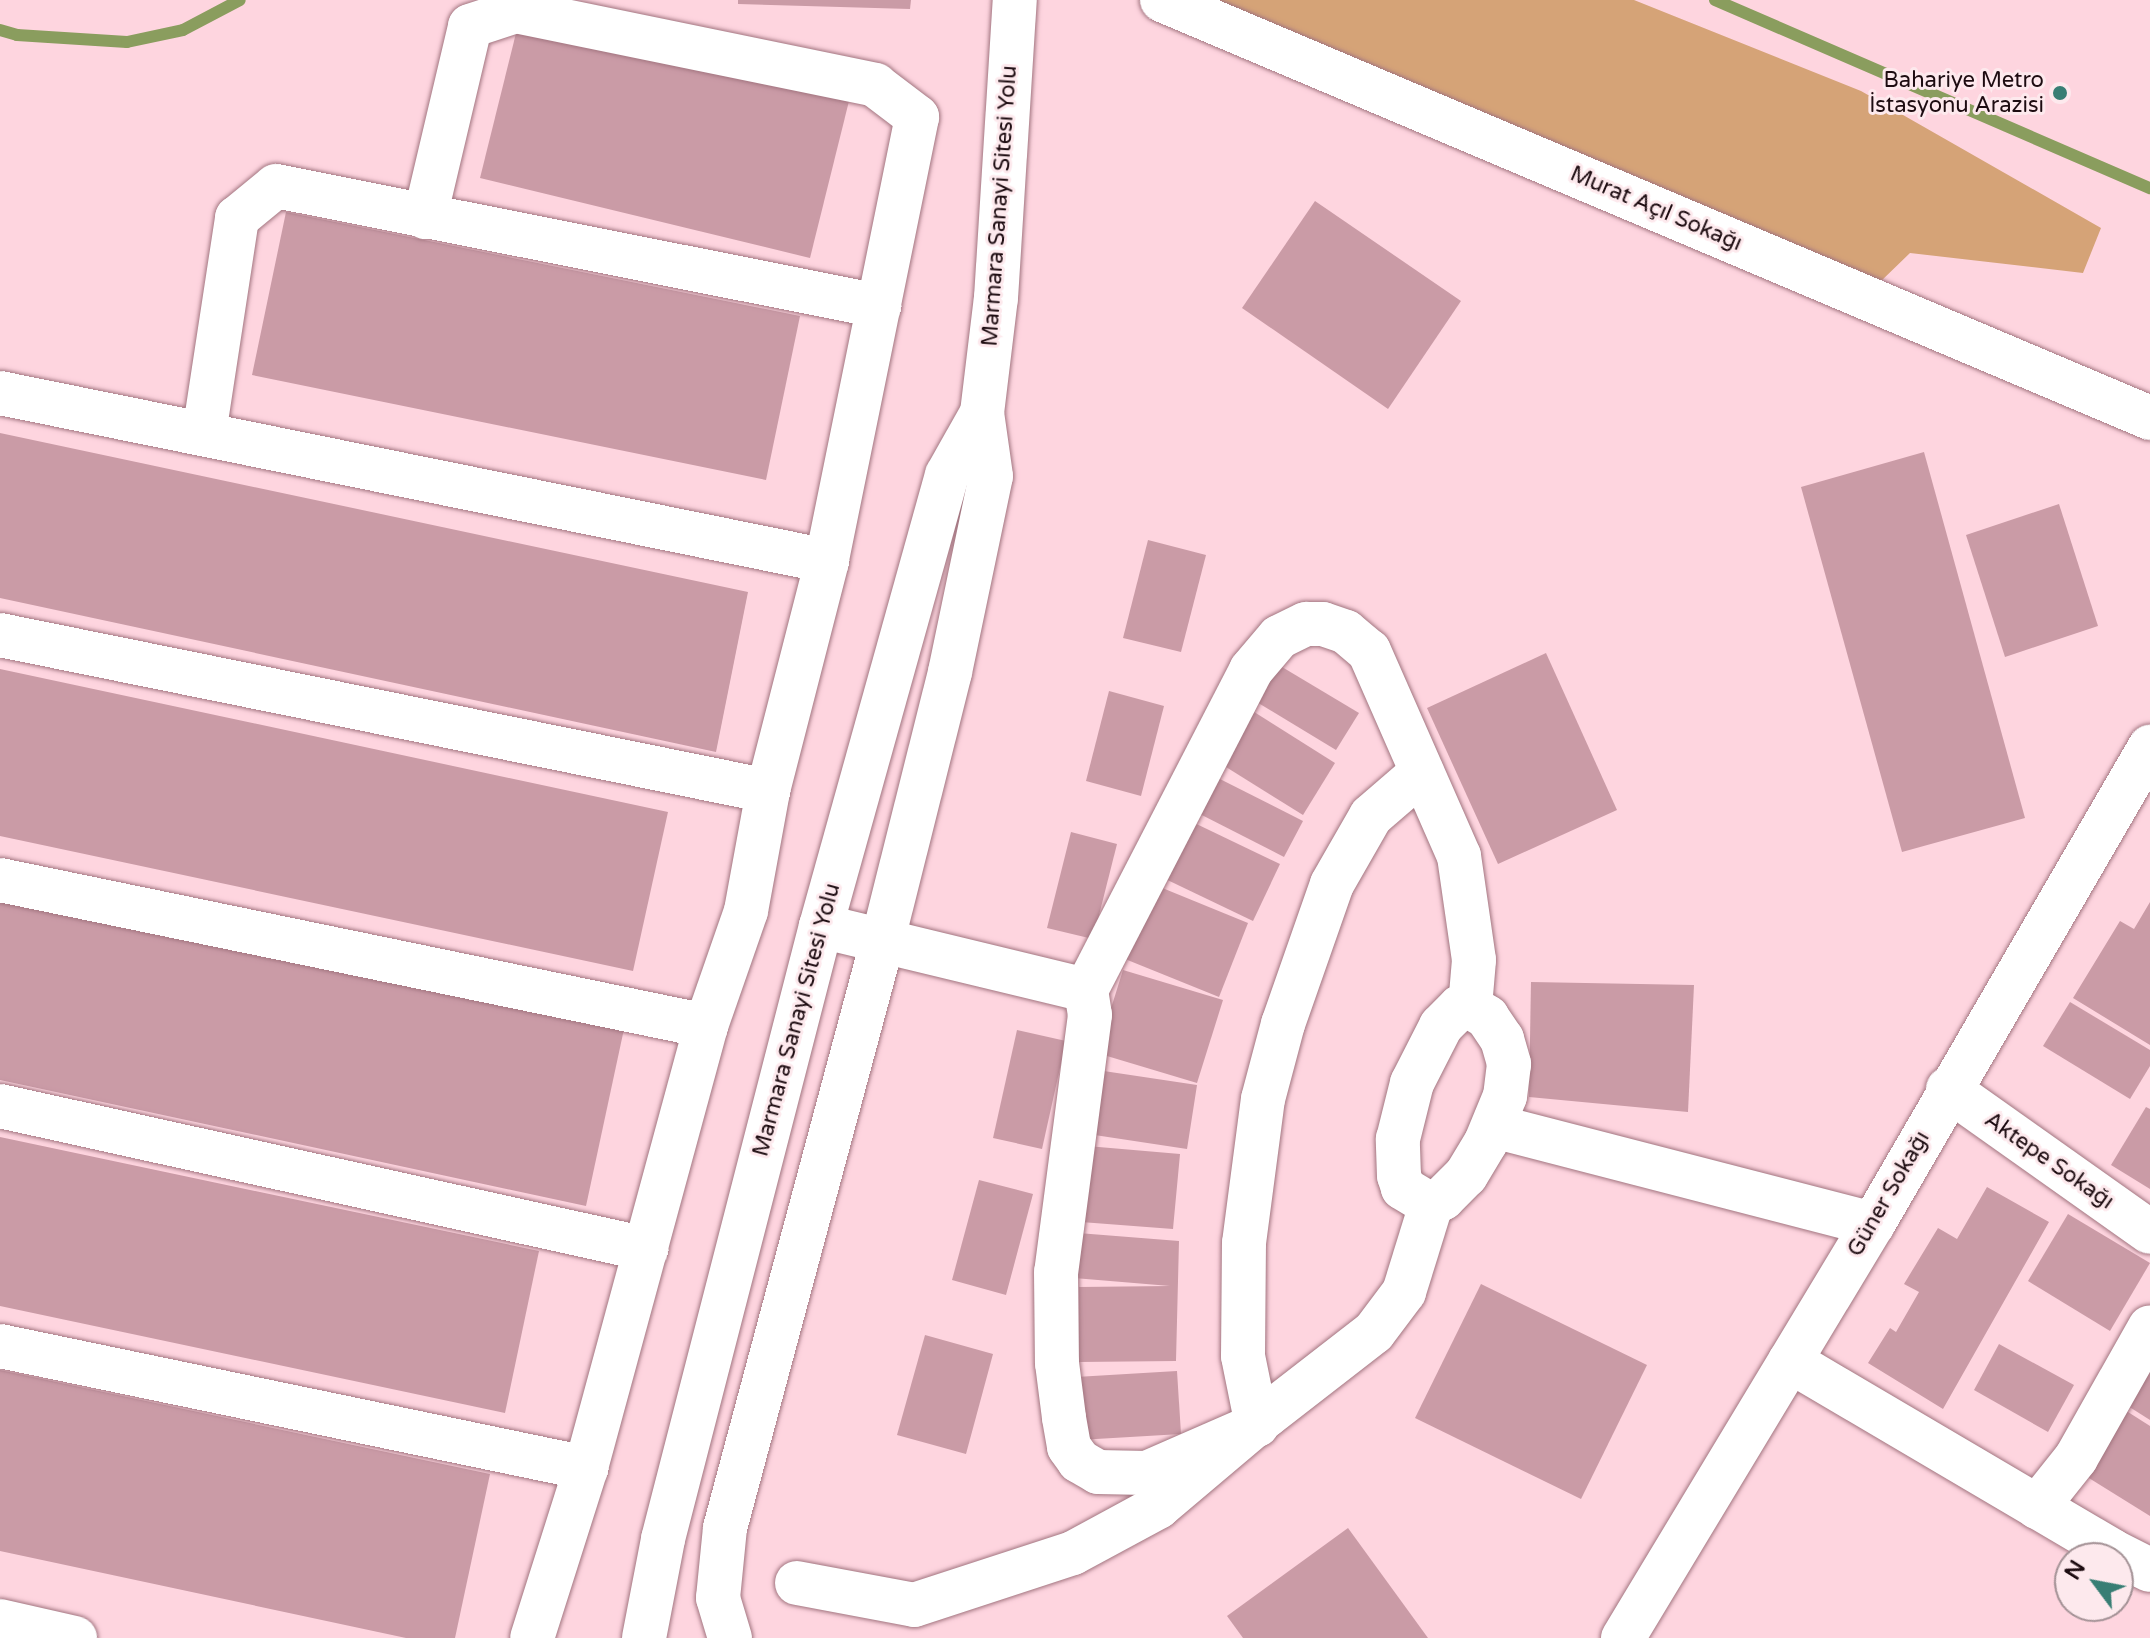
<!DOCTYPE html>
<html>
<head>
<meta charset="utf-8">
<style>
  body { margin:0 }
  #map { position:relative; width:2150px; height:1638px; overflow:hidden; background:#fed5df; font-family:"Varela Round",sans-serif }
  div>[style] { position:absolute }
  .green>* { inset:0; background:#d5a377 }
  .stream>* { height:12px; margin:-6px; padding:0 6px; transform-origin:6px; border-radius:6px; background:#8a9d5e }
  .building>* { inset:0; background:#ca9ba6 }
  .roads { filter:drop-shadow(0 0 2px #a27580) drop-shadow(0 0 2px #a27580) }
  .street>* { height:44px; margin:-22px; padding:0 22px; transform-origin:22px; border-radius:22px; background:#fff }
  .dots>* { width:22px; height:22px; translate:-50% -50%; box-sizing:border-box; border:4px solid #fde9ed; border-radius:50% }
  span { translate:-50% -50%; white-space:nowrap; text-align:center; line-height:1.15; -webkit-text-stroke:6px #fde9ed; paint-order:stroke }
  .poi-label { font-size:22px; color:#1d0c11 }
  .right { translate:-100% -50%; text-align:right }
  .street-label { font-size:22px; color:#1d0c11 }
  .north { position:absolute; left:2054px; top:1542px; width:80px; height:80px; box-sizing:border-box; background:#fde9ed; border:2px solid #a39195; border-radius:50%; rotate:302deg; font-size:22px; font-weight:700; line-height:32px; text-align:center; color:#1d0c11 }
  .north::after { content:''; display:block; margin:auto; width:28px; height:36px; background:#387e74; clip-path:polygon(50% 0,100% 100%,50% 72%,0 100%) }
</style>
</head>
<body>
<div id="map">
  <div class="green">
    <i style="clip-path:polygon(1200px 0,1634px 0,1861px 91px,2101px 228px,2083px 273px,1910px 253px,1879px 283px)"></i>
  </div>
  <div class="stream">
    <i style="left:1715px;top:0;width:474px;rotate:23.4deg"></i>
    <i style="left:0;top:30px;width:18px;rotate:16deg"></i>
    <i style="left:17px;top:35px;width:110px;rotate:3.6deg"></i>
    <i style="left:127px;top:42px;width:57px;rotate:-12.1deg"></i>
    <i style="left:183px;top:30px;width:64px;rotate:-27.8deg"></i>
  </div>
  <div class="building">
    <i style="clip-path:polygon(738px 0,911px 0,910px 9px,738px 4px)"></i>
    <i style="clip-path:polygon(520px 17px,850px 97px,810px 258px,480px 178px)"></i>
    <i style="clip-path:polygon(1315px 201px,1461px 301px,1388px 409px,1242px 308px)"></i>
    <i style="clip-path:polygon(286px 212px,800px 316px,766px 480px,252px 375px)"></i>
    <i style="clip-path:polygon(0 433px,748px 592px,716px 752px,0 598px)"></i>
    <i style="clip-path:polygon(1924px 452px,2025px 818px,1902px 852px,1801px 487px)"></i>
    <i style="clip-path:polygon(2059px 504px,2098px 626px,2005px 657px,1966px 535px)"></i>
    <i style="clip-path:polygon(1148px 540px,1206px 555px,1181px 652px,1123px 638px)"></i>
    <i style="clip-path:polygon(1546px 653px,1617px 810px,1498px 864px,1427px 708px)"></i>
    <i style="clip-path:polygon(1272px 661px,1359px 713px,1336px 750px,1250px 698px)"></i>
    <i style="clip-path:polygon(0 669px,668px 812px,633px 971px,0 836px)"></i>
    <i style="clip-path:polygon(1109px 691px,1164px 706px,1141px 796px,1086px 781px)"></i>
    <i style="clip-path:polygon(1251px 710px,1335px 763px,1303px 815px,1218px 762px)"></i>
    <i style="clip-path:polygon(1208px 773px,1303px 821px,1284px 857px,1190px 809px)"></i>
    <i style="clip-path:polygon(1184px 818px,1280px 864px,1253px 921px,1157px 875px)"></i>
    <i style="clip-path:polygon(1071px 832px,1117px 844px,1093px 939px,1047px 928px)"></i>
    <i style="clip-path:polygon(1155px 885px,1248px 923px,1219px 997px,1125px 959px)"></i>
    <i style="clip-path:polygon(0 895px,624px 1029px,586px 1206px,0 1080px)"></i>
    <i style="clip-path:polygon(2150px 902px,2150px 1045px,2073px 998px,2120px 921px,2134px 929px)"></i>
    <i style="clip-path:polygon(1123px 970px,1223px 1000px,1197px 1083px,1097px 1053px)"></i>
    <i style="clip-path:polygon(1531px 982px,1694px 985px,1688px 1112px,1529px 1097px)"></i>
    <i style="clip-path:polygon(2070px 1002px,2150px 1050px,2150px 1066px,2130px 1099px,2043px 1046px)"></i>
    <i style="clip-path:polygon(1017px 1030px,1066px 1041px,1042px 1149px,993px 1138px)"></i>
    <i style="clip-path:polygon(1097px 1070px,1197px 1085px,1187px 1149px,1088px 1134px)"></i>
    <i style="clip-path:polygon(2146px 1107px,2150px 1109px,2150px 1189px,2111px 1165px)"></i>
    <i style="clip-path:polygon(0 1137px,539px 1251px,505px 1413px,0 1306px)"></i>
    <i style="clip-path:polygon(1087px 1146px,1180px 1154px,1173px 1229px,1081px 1222px)"></i>
    <i style="clip-path:polygon(979px 1180px,1033px 1194px,1006px 1295px,952px 1280px)"></i>
    <i style="clip-path:polygon(1987px 1187px,2049px 1222px,1943px 1409px,1868px 1363px,1890px 1328px,1896px 1332px,1919px 1292px,1904px 1284px,1938px 1228px,1957px 1239px)"></i>
    <i style="clip-path:polygon(2068px 1214px,2150px 1263px,2110px 1331px,2028px 1281px)"></i>
    <i style="clip-path:polygon(1078px 1233px,1179px 1241px,1176px 1361px,1079px 1362px,1079px 1287px,1170px 1286px,1074px 1278px)"></i>
    <i style="clip-path:polygon(1481px 1284px,1647px 1365px,1581px 1499px,1415px 1418px)"></i>
    <i style="clip-path:polygon(925px 1335px,993px 1354px,966px 1454px,897px 1435px)"></i>
    <i style="clip-path:polygon(1999px 1344px,2074px 1385px,2048px 1432px,1974px 1390px)"></i>
    <i style="clip-path:polygon(2150px 1352px,2150px 1420px,2120px 1401px)"></i>
    <i style="clip-path:polygon(0 1370px,490px 1474px,455px 1638px,406px 1638px,0 1551px)"></i>
    <i style="clip-path:polygon(1177px 1371px,1181px 1434px,1079px 1440px,1076px 1377px)"></i>
    <i style="clip-path:polygon(2117px 1405px,2150px 1426px,2150px 1516px,2076px 1470px)"></i>
    <i style="clip-path:polygon(1348px 1528px,1428px 1638px,1243px 1638px,1227px 1616px)"></i>
  </div>
  <div class="roads">
    <div class="street">
      <i style="left:1162px;top:0;width:1073px;rotate:22.93deg"></i>
      <i style="left:425px;top:217px;width:196px;rotate:-76.7deg"></i>
      <i style="left:470px;top:26px;width:48px;rotate:-18.1deg"></i>
      <i style="left:516px;top:11px;width:367px;rotate:11.6deg"></i>
      <i style="left:875px;top:85px;width:53px;rotate:37.3deg"></i>
      <i style="left:917px;top:117px;width:453px;rotate:101.5deg"></i>
      <i style="left:827px;top:561px;width:237px;rotate:104.4deg"></i>
      <i style="left:768px;top:791px;width:122px;rotate:100.4deg"></i>
      <i style="left:746px;top:911px;width:122px;rotate:109.2deg"></i>
      <i style="left:706px;top:1026px;width:458px;rotate:105.2deg"></i>
      <i style="left:586px;top:1468px;width:178px;rotate:107.6deg"></i>
      <i style="left:0;top:393px;width:844px;rotate:11.48deg"></i>
      <i style="left:204px;top:434px;width:219px;rotate:-81.3deg"></i>
      <i style="left:237px;top:218px;width:50px;rotate:-39.4deg"></i>
      <i style="left:276px;top:186px;width:615px;rotate:11.26deg"></i>
      <i style="left:0;top:635px;width:784px;rotate:11.48deg"></i>
      <i style="left:0;top:880px;width:721px;rotate:11.68deg"></i>
      <i style="left:821px;top:926px;width:273px;rotate:13.6deg"></i>
      <i style="left:1086px;top:990px;width:25px;rotate:81deg"></i>
      <i style="left:1090px;top:1015px;width:259px;rotate:97.5deg"></i>
      <i style="left:1056px;top:1272px;width:91px;rotate:89.4deg"></i>
      <i style="left:1057px;top:1363px;width:55px;rotate:82.7deg"></i>
      <i style="left:1064px;top:1418px;width:29px;rotate:80deg"></i>
      <i style="left:1069px;top:1447px;width:17px;rotate:54deg"></i>
      <i style="left:1079px;top:1461px;width:22px;rotate:30deg"></i>
      <i style="left:1098px;top:1472px;width:49px;rotate:1.2deg"></i>
      <i style="left:1147px;top:1473px;width:120px;rotate:-23.6deg"></i>
      <i style="left:1257px;top:1425px;width:70px;rotate:-101.5deg"></i>
      <i style="left:1243px;top:1356px;width:113px;rotate:-89.5deg"></i>
      <i style="left:1244px;top:1243px;width:145px;rotate:-82.5deg"></i>
      <i style="left:1263px;top:1099px;width:78px;rotate:-75.1deg"></i>
      <i style="left:1283px;top:1024px;width:148px;rotate:-70.7deg"></i>
      <i style="left:1332px;top:884px;width:78px;rotate:-60.2deg"></i>
      <i style="left:1371px;top:816px;width:67px;rotate:-40.8deg"></i>
      <i style="left:1086px;top:990px;width:360px;rotate:-62.7deg"></i>
      <i style="left:1251px;top:670px;width:43px;rotate:-49.7deg"></i>
      <i style="left:1279px;top:637px;width:30px;rotate:-26deg"></i>
      <i style="left:1306px;top:624px;width:17px"></i>
      <i style="left:1323px;top:624px;width:24px;rotate:19deg"></i>
      <i style="left:1346px;top:632px;width:30px;rotate:40deg"></i>
      <i style="left:1369px;top:651px;width:224px;rotate:66.3deg"></i>
      <i style="left:1459px;top:856px;width:105px;rotate:81.8deg"></i>
      <i style="left:1474px;top:960px;width:47px;rotate:94.9deg"></i>
      <i style="left:1460px;top:1007px;width:10px"></i>
      <i style="left:1470px;top:1007px;width:20px;rotate:30deg"></i>
      <i style="left:1487px;top:1017px;width:27px;rotate:56deg"></i>
      <i style="left:1502px;top:1039px;width:26px;rotate:74deg"></i>
      <i style="left:1509px;top:1064px;width:32px;rotate:97deg"></i>
      <i style="left:1505px;top:1096px;width:50px;rotate:112.4deg"></i>
      <i style="left:1486px;top:1142px;width:39px;rotate:121deg"></i>
      <i style="left:1466px;top:1175px;width:33px;rotate:135deg"></i>
      <i style="left:1443px;top:1198px;width:14px;rotate:150deg"></i>
      <i style="left:1431px;top:1205px;width:33px;rotate:-149deg"></i>
      <i style="left:1403px;top:1188px;width:13px;rotate:-108deg"></i>
      <i style="left:1399px;top:1176px;width:37px;rotate:-92deg"></i>
      <i style="left:1398px;top:1139px;width:58px;rotate:-76deg"></i>
      <i style="left:1412px;top:1083px;width:64px;rotate:-63deg"></i>
      <i style="left:1441px;top:1026px;width:27px;rotate:-45deg"></i>
      <i style="left:1948px;top:1089px;width:247px;rotate:35.3deg"></i>
      <i style="left:0;top:1106px;width:662px;rotate:12.48deg"></i>
      <i style="left:1496px;top:1119px;width:13px;rotate:48deg"></i>
      <i style="left:1505px;top:1129px;width:380px;rotate:14.5deg"></i>
      <i style="left:0;top:1346px;width:599px;rotate:11.76deg"></i>
      <i style="left:1790px;top:1361px;width:374px;rotate:30.5deg"></i>
      <i style="left:2112px;top:1551px;width:42px;rotate:26.6deg"></i>
      <i style="left:2037px;top:1507px;width:63px;rotate:-51.5deg"></i>
      <i style="left:2076px;top:1458px;width:150px;rotate:-60.5deg"></i>
      <i style="left:797px;top:1583px;width:119px;rotate:10.6deg"></i>
      <i style="left:914px;top:1605px;width:167px;rotate:-18.1deg"></i>
      <i style="left:1073px;top:1553px;width:97px;rotate:-28.4deg"></i>
      <i style="left:1158px;top:1507px;width:143px;rotate:-40.2deg"></i>
      <i style="left:1267px;top:1415px;width:135px;rotate:-37.8deg"></i>
      <i style="left:1374px;top:1332px;width:50px;rotate:-53.1deg"></i>
      <i style="left:1404px;top:1292px;width:91px;rotate:-72.8deg"></i>
      <i style="left:0;top:1621px;width:77px;rotate:12.8deg"></i>
      <i style="left:644px;top:1638px;width:101px;rotate:-79.1deg"></i>
      <i style="left:663px;top:1539px;width:633px;rotate:-75.55deg"></i>
      <i style="left:821px;top:926px;width:468px;rotate:-74.4deg"></i>
      <i style="left:947px;top:475px;width:71px;rotate:-60.6deg"></i>
      <i style="left:730px;top:1638px;width:42px;rotate:-106.7deg"></i>
      <i style="left:718px;top:1598px;width:70px;rotate:-84.3deg"></i>
      <i style="left:725px;top:1528px;width:610px;rotate:-74.98deg"></i>
      <i style="left:883px;top:939px;width:275px;rotate:-75.9deg"></i>
      <i style="left:950px;top:672px;width:200px;rotate:-78.2deg"></i>
      <i style="left:991px;top:476px;width:64px;rotate:-98.1deg"></i>
      <i style="left:982px;top:413px;width:116px;rotate:-83.1deg"></i>
      <i style="left:996px;top:298px;width:299px;rotate:-86.4deg"></i>
      <i style="left:1623px;top:1638px;width:484px;rotate:-58.9deg"></i>
      <i style="left:1873px;top:1224px;width:552px;rotate:-59.86deg"></i>
    </div>
  </div>
  <div class="dots">
    <i style="left:2060px;top:93px;background:#387e74"></i>
  </div>
  <div class="poi-label">
    <span class="right" style="left:2044px;top:93px">Bahariye Metro<br>İstasyonu Arazisi</span>
  </div>
  <div class="street-label">
    <span style="left:1000px;top:206px;rotate:-86deg">Marmara Sanayi Sitesi Yolu</span>
    <span style="left:1656px;top:209px;rotate:23deg">Murat Açıl Sokağı</span>
    <span style="left:797px;top:1020px;rotate:-75deg">Marmara Sanayi Sitesi Yolu</span>
    <span style="left:2049px;top:1161px;rotate:35deg">Aktepe Sokağı</span>
    <span style="left:1889px;top:1194px;rotate:-60deg">Güner Sokağı</span>
  </div>
  <div class="north">N</div>
</div>
</body>
</html>
